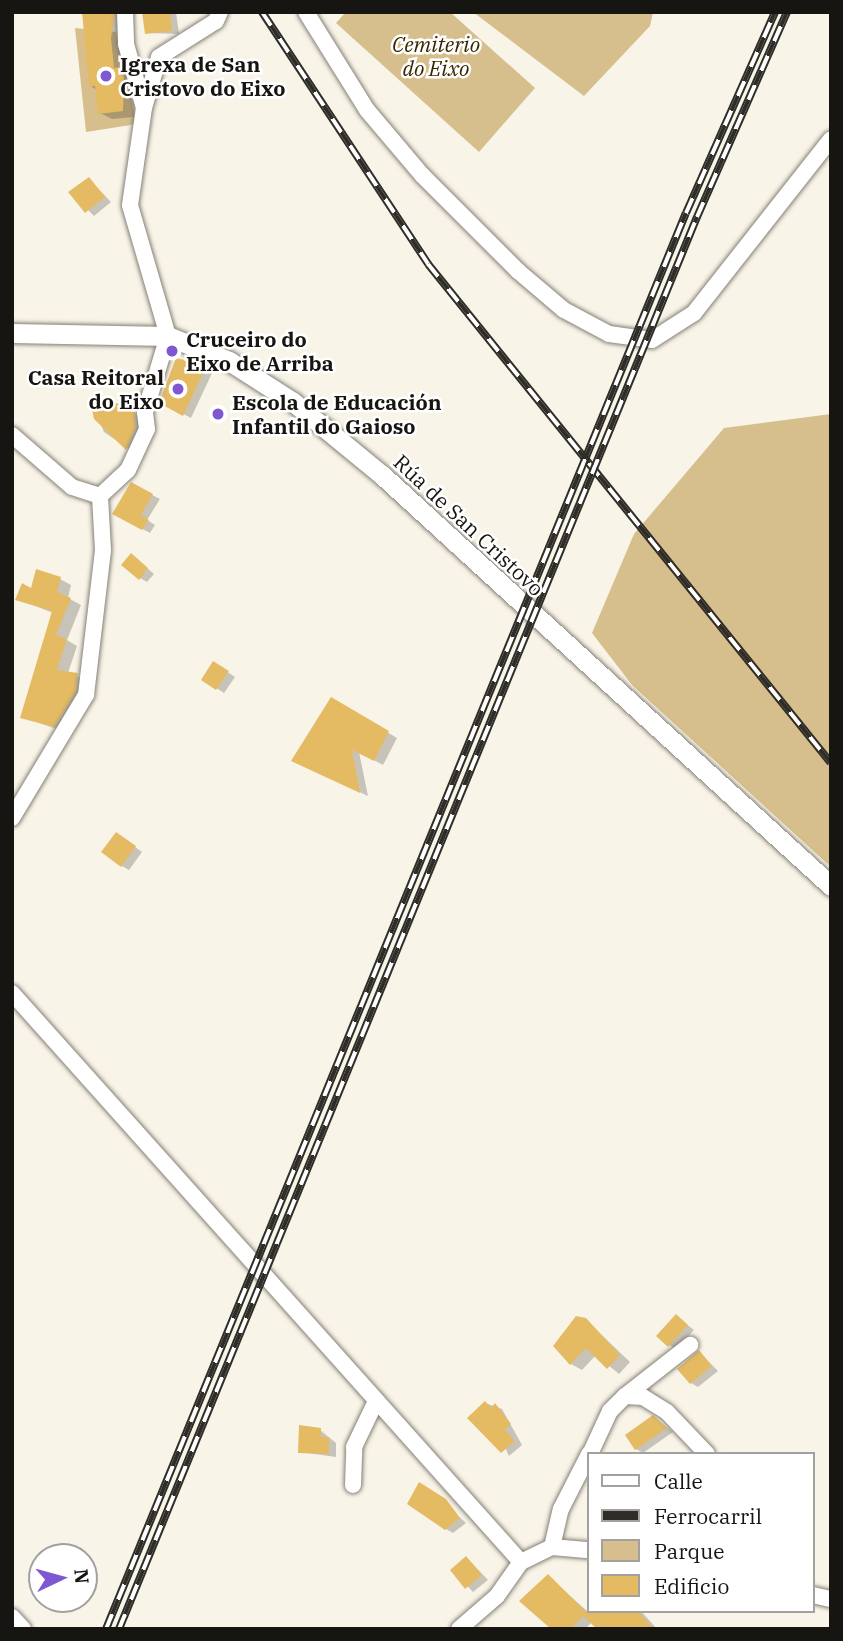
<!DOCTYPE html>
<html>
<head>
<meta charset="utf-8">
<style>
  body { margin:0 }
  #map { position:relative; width:843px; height:1641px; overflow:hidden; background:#f9f4e8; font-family:"IBM Plex Serif",serif }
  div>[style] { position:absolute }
  .green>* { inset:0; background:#d7bf8d }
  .shadow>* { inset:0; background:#0003 }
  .building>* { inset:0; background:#e4bb63 }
  .roads { filter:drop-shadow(0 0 2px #858076) drop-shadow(0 0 2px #858076) }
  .minor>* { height:16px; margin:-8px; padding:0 8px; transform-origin:8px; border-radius:8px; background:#fff }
  .tertiary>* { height:19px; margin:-9.5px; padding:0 9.5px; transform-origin:9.5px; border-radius:9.5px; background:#fff }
  .rail>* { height:8px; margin-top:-4px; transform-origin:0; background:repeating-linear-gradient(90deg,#fff 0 16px,#2f2d28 0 32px); box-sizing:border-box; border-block:2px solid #2f2d28 }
  .dots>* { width:19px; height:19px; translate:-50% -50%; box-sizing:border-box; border:4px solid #fff; border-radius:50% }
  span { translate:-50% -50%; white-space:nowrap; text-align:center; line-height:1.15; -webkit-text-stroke:5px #fff; paint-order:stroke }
  .park-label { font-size:21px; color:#372700; font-style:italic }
  .poi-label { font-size:21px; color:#171511; font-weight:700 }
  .left { translate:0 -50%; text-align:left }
  .right { translate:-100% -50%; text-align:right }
  .street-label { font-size:21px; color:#171511 }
  .frame { position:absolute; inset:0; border:14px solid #171511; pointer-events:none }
  .legend { position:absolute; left:587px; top:1452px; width:228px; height:161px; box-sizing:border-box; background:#fff; border:2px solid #a2a1a0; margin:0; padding:9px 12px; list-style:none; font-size:21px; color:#171511 }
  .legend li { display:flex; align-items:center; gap:14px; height:35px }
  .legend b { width:35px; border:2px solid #a2a1a0 }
  .north { position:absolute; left:28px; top:1543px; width:70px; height:70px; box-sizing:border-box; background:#fff; border:2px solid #a2a1a0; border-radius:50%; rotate:85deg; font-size:19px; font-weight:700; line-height:28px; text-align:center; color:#171511 }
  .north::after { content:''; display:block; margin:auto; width:24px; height:32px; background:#7f57d1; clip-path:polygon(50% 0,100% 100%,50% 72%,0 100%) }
</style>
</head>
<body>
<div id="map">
  <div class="green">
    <i style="clip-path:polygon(346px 12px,450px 12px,535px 88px,479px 152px,336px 23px)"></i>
    <i style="clip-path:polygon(473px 12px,653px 12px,650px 26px,584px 96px)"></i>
    <i style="clip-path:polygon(75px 28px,116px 32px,137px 124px,86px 132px)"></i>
    <i style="clip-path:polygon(831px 414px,831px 867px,632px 685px,592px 633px,634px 534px,724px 428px)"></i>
  </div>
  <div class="shadow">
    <i style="clip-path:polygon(85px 12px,131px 12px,122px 45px,125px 71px,136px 85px,134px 117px,112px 119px,100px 113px,97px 90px,90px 86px)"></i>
    <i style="clip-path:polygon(144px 12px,176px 12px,179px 34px,147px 33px)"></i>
    <i style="clip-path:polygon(89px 179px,111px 202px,94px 216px,70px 192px)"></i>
    <i style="clip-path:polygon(177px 360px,213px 371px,191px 418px,161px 402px)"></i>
    <i style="clip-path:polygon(124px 406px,141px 418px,133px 452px,104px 432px,95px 411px)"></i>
    <i style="clip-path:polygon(131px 484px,160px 499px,147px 520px,155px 525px,150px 533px,114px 514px)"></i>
    <i style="clip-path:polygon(138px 560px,154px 574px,147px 582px,140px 578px)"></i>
    <i style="clip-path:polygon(60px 579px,71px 585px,68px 598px,81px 605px,67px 640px,77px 646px,68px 673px,88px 681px,65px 732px,22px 717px,53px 613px,18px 599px)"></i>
    <i style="clip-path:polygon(214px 663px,235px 677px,224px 693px,203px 679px)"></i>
    <i style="clip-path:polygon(332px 699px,397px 738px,383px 765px,359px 752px,368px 796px,302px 765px)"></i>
    <i style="clip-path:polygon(123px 838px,142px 852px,129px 870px,122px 866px)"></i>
    <i style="clip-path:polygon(676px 1316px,694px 1330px,676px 1349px,669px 1345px)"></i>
    <i style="clip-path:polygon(586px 1320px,630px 1362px,619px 1374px,596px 1355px,582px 1370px,571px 1364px)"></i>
    <i style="clip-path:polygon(699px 1352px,718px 1371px,698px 1387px,691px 1383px)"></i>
    <i style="clip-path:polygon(485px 1403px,502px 1409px,522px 1445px,509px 1456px)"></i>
    <i style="clip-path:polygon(660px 1422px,673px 1432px,643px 1453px,636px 1449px)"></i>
    <i style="clip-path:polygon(320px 1430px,336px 1443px,336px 1457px,300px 1452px)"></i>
    <i style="clip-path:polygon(427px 1488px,466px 1523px,453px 1533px,446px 1529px)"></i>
    <i style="clip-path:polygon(467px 1558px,488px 1580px,473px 1592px,452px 1570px)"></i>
    <i style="clip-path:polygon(548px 1576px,587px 1611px,641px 1611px,657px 1629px,599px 1629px,592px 1622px,585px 1629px,553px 1629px)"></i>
  </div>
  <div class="building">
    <i style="clip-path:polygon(82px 12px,115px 12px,111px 38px,114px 68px,122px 67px,124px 77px,123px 111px,98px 114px,95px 86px,89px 87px)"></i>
    <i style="clip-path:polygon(142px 12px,170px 12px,172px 31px,145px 34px)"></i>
    <i style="clip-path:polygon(89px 177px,105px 197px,85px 213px,68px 192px)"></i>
    <i style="clip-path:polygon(176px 358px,207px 365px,183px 416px,159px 403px)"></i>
    <i style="clip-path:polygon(114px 402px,135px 412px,136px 427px,126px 450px,94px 419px,92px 409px)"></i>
    <i style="clip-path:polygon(131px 482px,153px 494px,141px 515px,149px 520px,142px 530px,112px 514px)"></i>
    <i style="clip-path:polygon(131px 553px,148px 568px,139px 580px,121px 565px)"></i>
    <i style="clip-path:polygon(36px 569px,61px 577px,57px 592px,71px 598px,56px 635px,67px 639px,57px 670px,78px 673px,76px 692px,54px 727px,20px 718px,52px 611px,15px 600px,22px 583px,31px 588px)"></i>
    <i style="clip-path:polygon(213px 661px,229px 671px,216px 690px,201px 680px)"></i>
    <i style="clip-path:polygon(331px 697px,389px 731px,374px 761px,352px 750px,360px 793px,291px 761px)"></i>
    <i style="clip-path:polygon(116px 832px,136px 846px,121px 867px,101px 852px)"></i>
    <i style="clip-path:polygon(676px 1314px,688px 1325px,668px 1347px,656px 1336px)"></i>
    <i style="clip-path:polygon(576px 1316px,586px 1318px,620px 1355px,607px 1369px,586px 1348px,570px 1365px,553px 1346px)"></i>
    <i style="clip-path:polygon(699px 1350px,712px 1366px,690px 1384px,677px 1369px)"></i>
    <i style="clip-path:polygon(485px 1401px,491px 1408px,495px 1403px,511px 1424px,505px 1430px,515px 1441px,501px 1453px,467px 1418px)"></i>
    <i style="clip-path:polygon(653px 1415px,667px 1428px,635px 1450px,625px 1435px)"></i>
    <i style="clip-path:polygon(299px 1425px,321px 1428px,321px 1437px,329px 1437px,329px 1454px,298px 1453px)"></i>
    <i style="clip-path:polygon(419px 1482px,446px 1499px,460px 1518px,445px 1530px,407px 1504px)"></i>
    <i style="clip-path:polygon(466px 1556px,482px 1575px,465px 1589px,450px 1570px)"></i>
    <i style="clip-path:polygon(548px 1574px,585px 1611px,638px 1611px,654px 1629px,597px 1629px,583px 1616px,571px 1629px,551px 1629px,519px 1601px)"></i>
  </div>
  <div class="roads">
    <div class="minor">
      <i style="left:125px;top:12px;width:32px;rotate:88deg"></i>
      <i style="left:126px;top:44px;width:66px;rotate:74.3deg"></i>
      <i style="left:306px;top:12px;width:115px;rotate:58.1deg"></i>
      <i style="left:367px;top:110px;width:85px;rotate:49.8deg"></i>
      <i style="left:422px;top:175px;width:136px;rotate:45deg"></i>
      <i style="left:518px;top:271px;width:60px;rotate:40.3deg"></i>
      <i style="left:564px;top:310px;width:51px;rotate:28.1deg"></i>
      <i style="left:609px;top:334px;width:43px;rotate:7.9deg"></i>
      <i style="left:652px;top:340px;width:50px;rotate:-32.7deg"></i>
      <i style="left:694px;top:313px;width:221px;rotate:-51.8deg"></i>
      <i style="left:12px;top:435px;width:79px;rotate:40.9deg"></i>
      <i style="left:72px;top:487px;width:29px;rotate:18deg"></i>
      <i style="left:12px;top:818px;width:144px;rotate:-59deg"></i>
      <i style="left:86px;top:695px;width:146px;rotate:-83.3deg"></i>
      <i style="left:103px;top:550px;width:54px;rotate:-93.2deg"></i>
      <i style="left:100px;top:496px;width:38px;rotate:-43deg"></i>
      <i style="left:128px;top:470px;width:45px;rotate:-65.1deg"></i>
      <i style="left:147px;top:429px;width:17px;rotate:-97deg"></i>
      <i style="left:145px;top:412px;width:79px;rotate:-73.2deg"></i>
      <i style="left:168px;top:336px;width:136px;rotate:-106.2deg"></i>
      <i style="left:130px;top:205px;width:98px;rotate:-81.8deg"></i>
      <i style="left:144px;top:108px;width:53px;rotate:-73.6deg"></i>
      <i style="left:159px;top:57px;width:67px;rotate:-32.3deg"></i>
      <i style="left:216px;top:21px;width:10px;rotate:-66deg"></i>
      <i style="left:12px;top:993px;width:763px;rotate:48.19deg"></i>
      <i style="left:625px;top:1396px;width:83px;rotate:-38.1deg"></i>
      <i style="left:590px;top:1454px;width:47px;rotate:-65.1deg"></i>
      <i style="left:610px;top:1411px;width:21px;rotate:-45deg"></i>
      <i style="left:625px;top:1396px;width:18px;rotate:3deg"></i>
      <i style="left:643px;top:1397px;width:28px;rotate:32deg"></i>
      <i style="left:667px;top:1412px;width:58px;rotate:46.4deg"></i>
      <i style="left:353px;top:1485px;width:38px;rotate:-88deg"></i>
      <i style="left:354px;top:1447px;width:51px;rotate:-64.4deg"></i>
      <i style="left:552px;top:1547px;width:39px;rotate:-77deg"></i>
      <i style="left:561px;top:1509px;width:62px;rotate:-63deg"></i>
      <i style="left:552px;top:1547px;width:37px;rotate:5deg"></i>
      <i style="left:813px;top:1595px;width:18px;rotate:13deg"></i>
      <i style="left:12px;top:1617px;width:16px;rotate:47deg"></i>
      <i style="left:459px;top:1629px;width:50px;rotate:-41deg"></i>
      <i style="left:497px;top:1596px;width:42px;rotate:-54.8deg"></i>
      <i style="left:521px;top:1562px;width:34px;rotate:-26deg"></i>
    </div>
    <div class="tertiary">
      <i style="left:12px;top:333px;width:156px;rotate:1.1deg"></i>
      <i style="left:168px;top:336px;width:66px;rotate:22.3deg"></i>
      <i style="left:229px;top:361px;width:76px;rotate:32.6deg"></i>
      <i style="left:293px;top:402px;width:115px;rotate:39.4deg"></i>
      <i style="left:382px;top:475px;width:609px;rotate:42.47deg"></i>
    </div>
  </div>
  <div class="rail">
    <i style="left:262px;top:12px;width:302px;rotate:56.6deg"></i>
    <i style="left:428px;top:264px;width:641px;rotate:51.08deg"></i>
    <i style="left:106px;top:1629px;width:1530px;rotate:-67.73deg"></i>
    <i style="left:686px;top:213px;width:220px;rotate:-66.1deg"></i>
    <i style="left:119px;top:1629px;width:1526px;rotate:-67.74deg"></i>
    <i style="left:697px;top:217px;width:224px;rotate:-66.3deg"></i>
  </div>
  <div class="dots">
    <i style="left:106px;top:76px;background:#7f57d1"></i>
    <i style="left:172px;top:351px;background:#7f57d1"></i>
    <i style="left:178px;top:389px;background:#7f57d1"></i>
    <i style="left:218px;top:414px;background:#7f57d1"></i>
  </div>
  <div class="park-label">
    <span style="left:436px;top:56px">Cemiterio<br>do Eixo</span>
  </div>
  <div class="poi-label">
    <span class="left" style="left:120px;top:76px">Igrexa de San<br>Cristovo do Eixo</span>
    <span class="left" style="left:186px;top:351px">Cruceiro do<br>Eixo de Arriba</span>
    <span class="right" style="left:164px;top:389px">Casa Reitoral<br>do Eixo</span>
    <span class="left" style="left:232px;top:414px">Escola de Educación<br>Infantil do Gaioso</span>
  </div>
  <div class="street-label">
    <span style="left:469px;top:525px;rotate:43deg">Rúa de San Cristovo</span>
  </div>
  <div class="frame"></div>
  <ul class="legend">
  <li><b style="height:9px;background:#fff"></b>Calle</li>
  <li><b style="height:9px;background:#2f2d28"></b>Ferrocarril</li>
  <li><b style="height:19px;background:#d7bf8d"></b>Parque</li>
  <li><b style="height:19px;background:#e4bb63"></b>Edificio</li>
  </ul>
  <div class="north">N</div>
</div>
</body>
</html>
